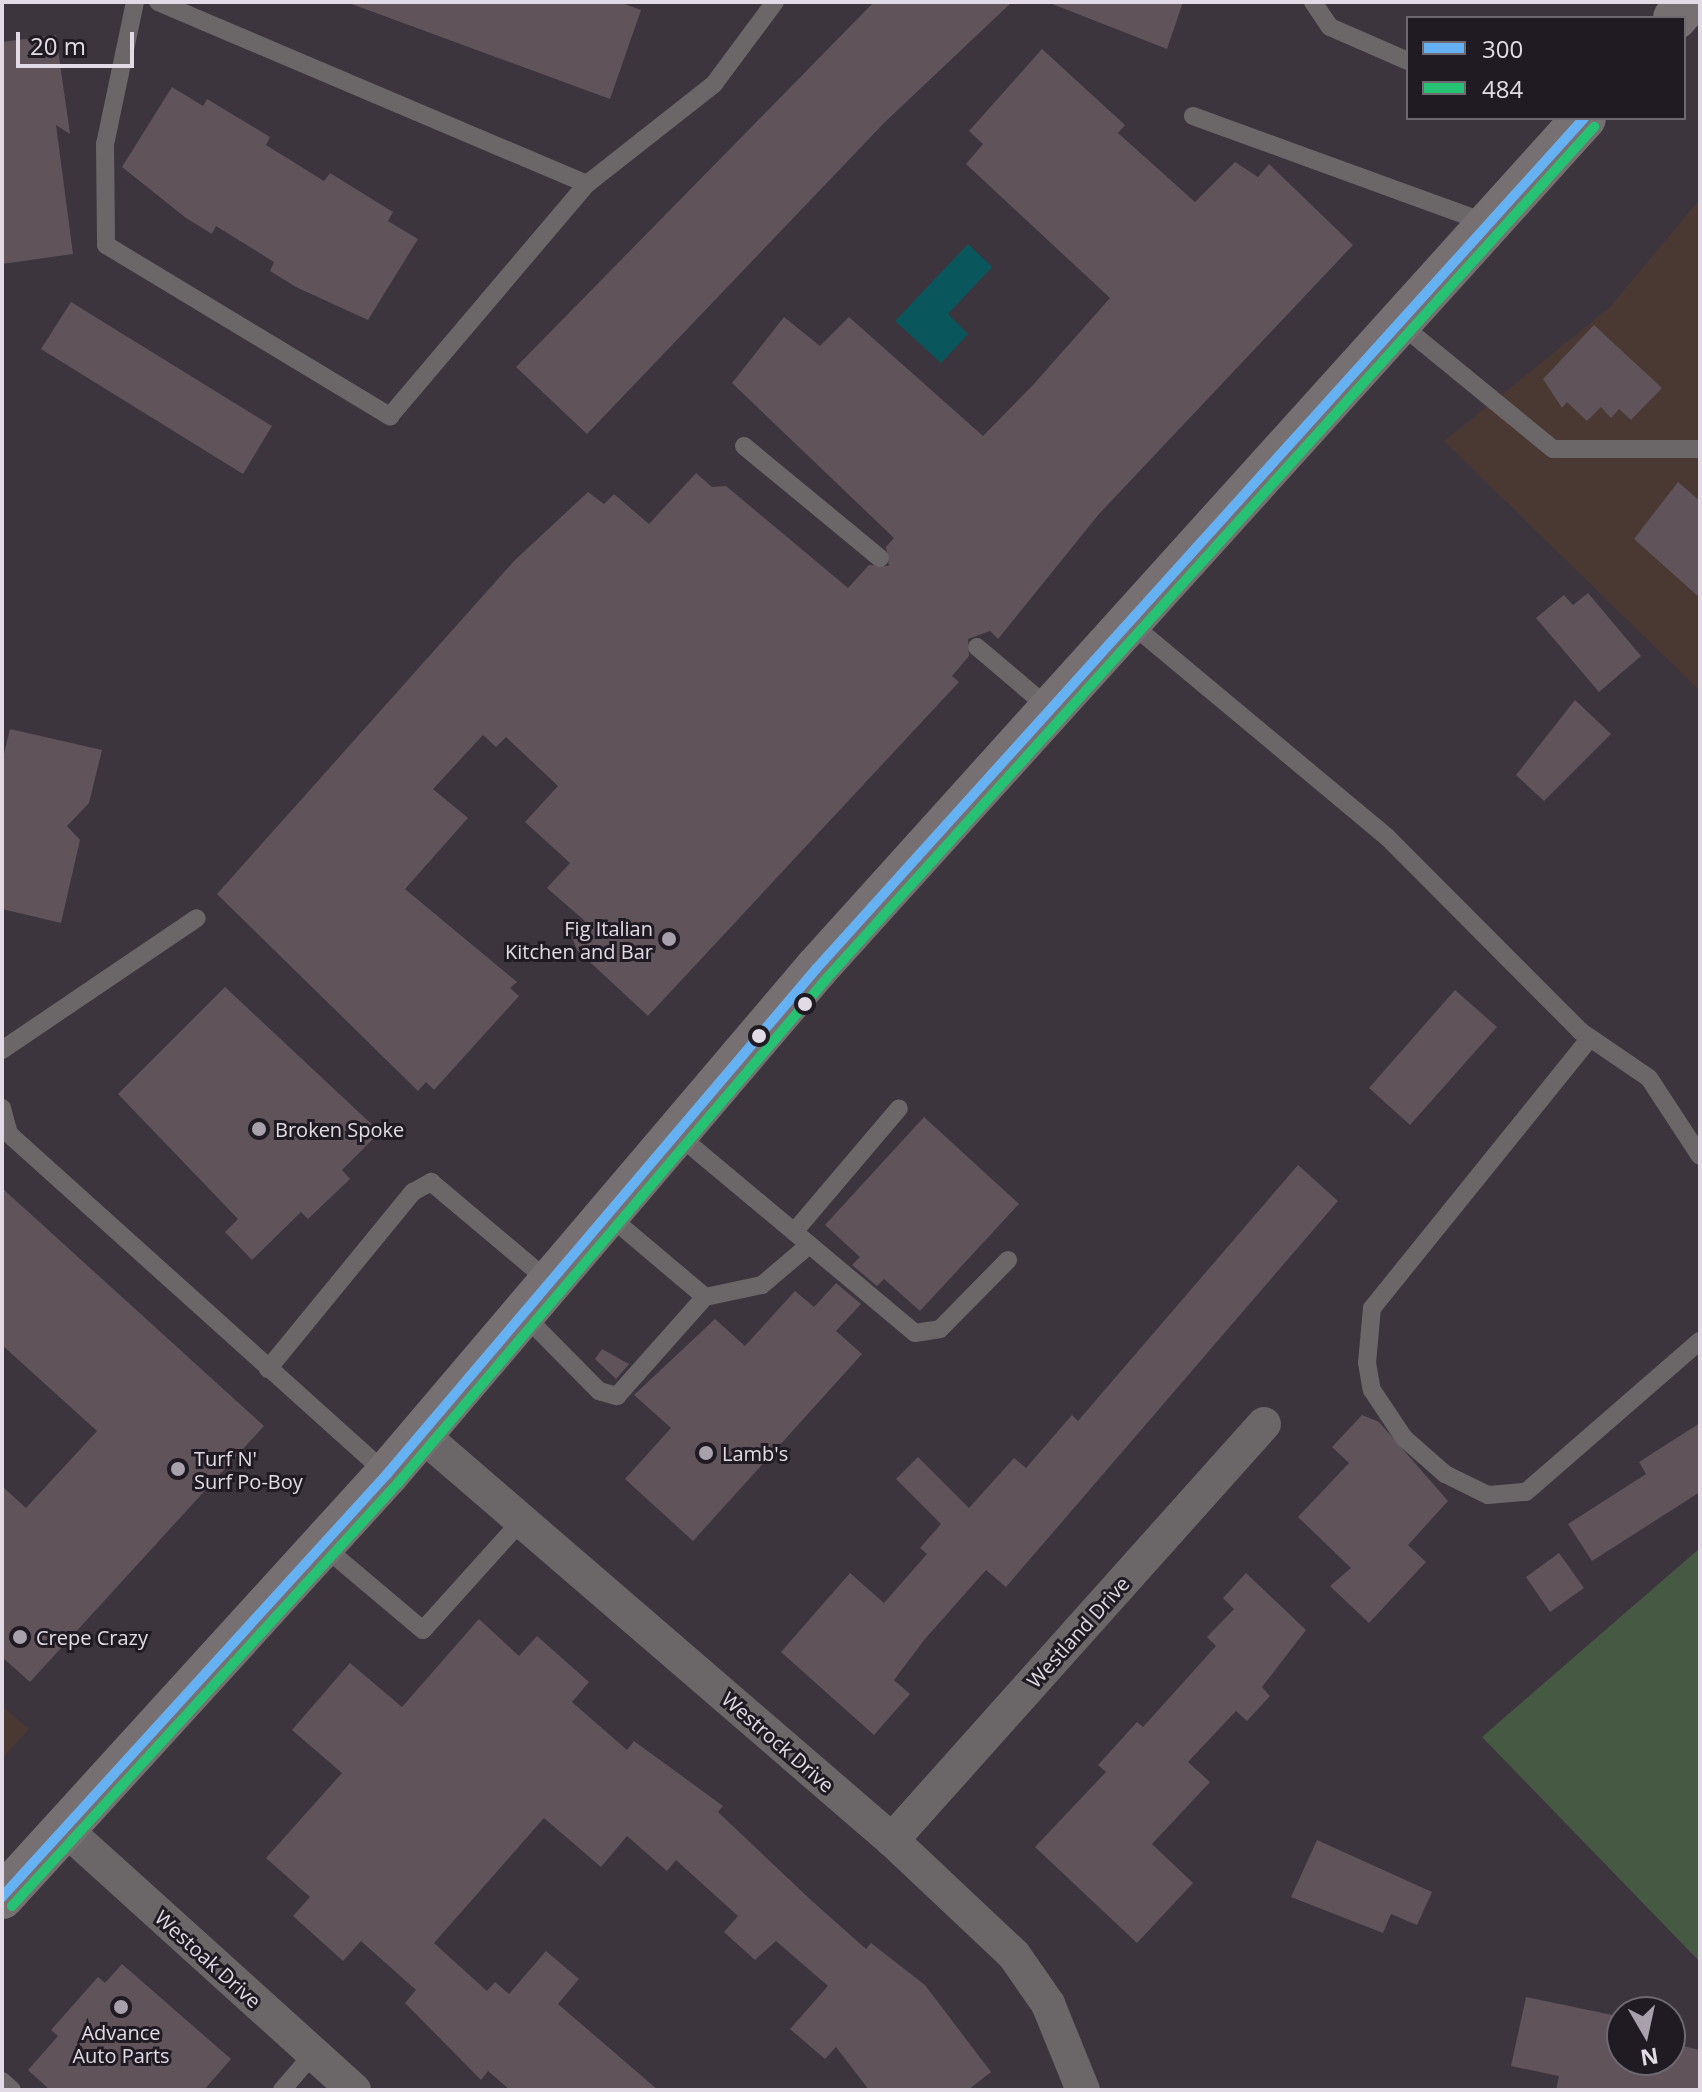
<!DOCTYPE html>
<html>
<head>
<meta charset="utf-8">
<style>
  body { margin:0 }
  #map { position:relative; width:1702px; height:2092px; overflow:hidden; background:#3c353e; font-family:"Open Sans",sans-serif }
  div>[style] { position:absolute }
  .commercial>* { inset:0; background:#4a3833 }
  .green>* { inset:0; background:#465942 }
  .water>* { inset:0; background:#09575d }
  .building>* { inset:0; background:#60535a }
  .lane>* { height:18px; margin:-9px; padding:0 9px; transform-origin:9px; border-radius:9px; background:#6b6768 }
  .street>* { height:34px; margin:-17px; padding:0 17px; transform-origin:17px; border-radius:17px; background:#6b6768 }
  .primary>* { height:44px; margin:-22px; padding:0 22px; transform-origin:22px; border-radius:22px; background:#767073 }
  .bus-1>* { height:10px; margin:-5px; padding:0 5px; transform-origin:5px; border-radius:5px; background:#66b1f2 }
  .bus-2>* { height:10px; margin:-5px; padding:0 5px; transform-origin:5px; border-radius:5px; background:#26c172 }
  .dots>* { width:22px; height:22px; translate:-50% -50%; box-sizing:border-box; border:4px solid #201b23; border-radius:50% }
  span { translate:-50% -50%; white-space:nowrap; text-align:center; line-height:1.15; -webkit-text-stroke:6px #201b23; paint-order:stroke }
  .poi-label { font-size:20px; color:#e2dbe6 }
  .right { translate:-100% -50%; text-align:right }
  .left { translate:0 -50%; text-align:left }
  .street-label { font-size:20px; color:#e2dbe6 }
  .frame { position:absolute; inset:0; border:4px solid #e2dbe6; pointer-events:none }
  .legend { position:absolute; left:1406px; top:16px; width:280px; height:104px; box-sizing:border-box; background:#201b23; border:2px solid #6e6871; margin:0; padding:10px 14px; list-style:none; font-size:24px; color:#e2dbe6 }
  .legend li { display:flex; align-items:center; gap:16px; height:40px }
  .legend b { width:40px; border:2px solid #6e6871 }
  .north { position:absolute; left:1606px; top:1996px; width:80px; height:80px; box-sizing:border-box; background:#201b23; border:2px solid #6e6871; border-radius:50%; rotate:171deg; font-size:22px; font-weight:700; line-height:32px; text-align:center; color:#e2dbe6 }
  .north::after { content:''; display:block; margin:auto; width:28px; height:36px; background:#a8a1ab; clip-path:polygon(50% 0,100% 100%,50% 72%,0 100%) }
  .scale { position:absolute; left:16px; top:32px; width:118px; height:36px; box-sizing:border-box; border:4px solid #e2dbe6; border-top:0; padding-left:10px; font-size:24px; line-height:28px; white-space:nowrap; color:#e2dbe6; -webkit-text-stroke:6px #201b23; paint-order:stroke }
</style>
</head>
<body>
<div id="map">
  <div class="commercial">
    <i style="clip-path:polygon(1700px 199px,1700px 691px,1444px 441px,1609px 308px)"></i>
    <i style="clip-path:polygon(2px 1706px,29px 1729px,2px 1759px)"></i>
  </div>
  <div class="green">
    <i style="clip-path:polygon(1700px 1548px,1700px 1962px,1482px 1737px)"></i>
  </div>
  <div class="water">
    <i style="clip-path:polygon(968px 244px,992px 267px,948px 314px,968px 334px,941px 363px,895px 321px)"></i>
  </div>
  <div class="building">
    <i style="clip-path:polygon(346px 2px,619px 2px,641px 10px,610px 99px)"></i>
    <i style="clip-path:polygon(874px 2px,1012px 2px,885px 122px,587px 434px,516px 367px)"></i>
    <i style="clip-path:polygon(1047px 2px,1183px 2px,1167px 49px)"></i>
    <i style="clip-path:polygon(56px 35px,70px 134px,56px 125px,73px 254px,2px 264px,2px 42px)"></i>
    <i style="clip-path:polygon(1042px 49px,1125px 125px,1118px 133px,1195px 202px,1235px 162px,1258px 177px,1269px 164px,1353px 245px,1099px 514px,998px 639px,990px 631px,968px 639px,969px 656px,952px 676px,959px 682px,648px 1016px,577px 950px,572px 937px,585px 921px,547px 888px,570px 863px,525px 822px,558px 786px,506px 737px,496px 747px,483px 735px,433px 789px,468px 818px,405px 889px,517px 982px,510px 988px,519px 996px,434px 1090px,426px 1082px,418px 1091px,217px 894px,515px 560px,588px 492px,604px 504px,614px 494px,649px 524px,696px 473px,712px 487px,726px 486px,848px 588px,869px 565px,889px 566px,886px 547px,894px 538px,732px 383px,784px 317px,820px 346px,849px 317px,983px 436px,1033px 385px,1110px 298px,966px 164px,983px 144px,969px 131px)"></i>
    <i style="clip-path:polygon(172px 87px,203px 106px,207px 99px,270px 137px,266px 145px,324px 181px,330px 173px,393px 212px,388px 221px,418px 239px,368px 320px,296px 287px,270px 271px,274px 262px,216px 226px,212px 234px,186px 218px,122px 167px)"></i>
    <i style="clip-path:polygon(71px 302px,272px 426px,243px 474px,41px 349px)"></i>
    <i style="clip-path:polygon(1594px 325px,1662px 388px,1631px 420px,1619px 409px,1611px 418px,1601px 407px,1587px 421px,1567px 402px,1562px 408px,1543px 379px)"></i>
    <i style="clip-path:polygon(1678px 482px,1700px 501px,1700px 598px,1634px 539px)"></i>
    <i style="clip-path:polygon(1588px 593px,1641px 656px,1599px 692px,1536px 618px,1564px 595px,1573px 605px)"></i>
    <i style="clip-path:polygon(1575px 700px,1611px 734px,1544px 801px,1516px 775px)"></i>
    <i style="clip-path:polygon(10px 729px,102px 750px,89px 803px,67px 826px,80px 840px,61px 923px,2px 909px,2px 762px)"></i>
    <i style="clip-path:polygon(225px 987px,380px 1132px,342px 1170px,350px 1179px,308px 1219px,301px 1212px,252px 1260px,225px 1232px,238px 1219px,118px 1094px)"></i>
    <i style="clip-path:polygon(1455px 990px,1497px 1027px,1410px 1125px,1369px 1088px)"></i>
    <i style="clip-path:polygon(924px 1117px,1019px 1204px,920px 1311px,884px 1279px,877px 1286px,852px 1265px,860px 1257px,825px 1225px)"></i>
    <i style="clip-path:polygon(1298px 1165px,1338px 1201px,1006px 1587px,986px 1570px,925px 1639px,894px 1680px,910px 1694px,874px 1735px,781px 1652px,850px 1573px,884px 1603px,927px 1554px,920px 1548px,941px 1524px,896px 1479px,918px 1457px,969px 1508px,1014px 1458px,1026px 1468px,1072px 1415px,1078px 1421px)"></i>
    <i style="clip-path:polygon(2px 1188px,264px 1426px,30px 1682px,2px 1657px,2px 1486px,26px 1508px,97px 1431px,2px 1345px)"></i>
    <i style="clip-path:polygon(836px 1283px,861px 1304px,836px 1331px,862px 1354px,693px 1541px,625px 1479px,671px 1428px,634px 1395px,715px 1319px,745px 1346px,795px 1291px,814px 1307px)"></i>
    <i style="clip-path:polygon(602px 1349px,629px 1364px,616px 1379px,595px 1359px)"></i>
    <i style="clip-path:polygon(1362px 1415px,1379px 1422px,1448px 1501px,1408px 1545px,1426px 1562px,1369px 1623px,1330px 1586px,1351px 1568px,1298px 1517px,1349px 1463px,1332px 1447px)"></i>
    <i style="clip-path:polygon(1700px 1423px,1700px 1492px,1592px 1561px,1568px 1524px,1646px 1474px,1639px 1462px)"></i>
    <i style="clip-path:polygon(1559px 1553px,1584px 1588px,1550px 1612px,1526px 1577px)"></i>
    <i style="clip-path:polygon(1246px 1573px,1306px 1630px,1262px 1687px,1270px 1696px,1247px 1721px,1236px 1711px,1188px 1762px,1210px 1782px,1152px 1844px,1193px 1883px,1137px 1943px,1035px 1847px,1106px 1772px,1098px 1765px,1137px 1722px,1143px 1727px,1216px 1646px,1207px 1637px,1234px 1609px,1223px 1598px)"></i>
    <i style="clip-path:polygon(479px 1619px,519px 1656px,537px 1636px,589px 1682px,572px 1702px,627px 1750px,634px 1741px,723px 1806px,718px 1812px,812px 1901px,866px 1949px,871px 1943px,925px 1985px,991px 2072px,968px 2090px,869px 2090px,836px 2047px,825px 2059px,790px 2029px,828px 1986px,776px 1941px,755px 1960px,724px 1932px,738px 1916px,676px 1860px,667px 1871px,627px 1836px,601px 1867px,544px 1818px,434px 1943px,487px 1991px,495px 1982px,509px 1994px,546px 1951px,579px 1979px,558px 2004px,658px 2090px,510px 2090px,488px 2071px,481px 2080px,405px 2003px,416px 1990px,361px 1941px,343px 1961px,293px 1916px,310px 1897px,266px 1858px,342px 1773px,292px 1730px,350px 1663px,402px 1707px)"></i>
    <i style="clip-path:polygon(1317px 1840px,1432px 1892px,1417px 1925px,1391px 1914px,1383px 1933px,1291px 1897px)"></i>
    <i style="clip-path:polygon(122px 1964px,231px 2059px,204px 2090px,50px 2090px,28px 2070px,58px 2036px,51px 2030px,98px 1977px,105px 1983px)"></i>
    <i style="clip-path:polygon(1526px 1997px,1622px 2017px,1622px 2060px,1670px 2060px,1670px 2043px,1700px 2050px,1700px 2090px,1556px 2090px,1559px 2076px,1511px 2066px)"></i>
  </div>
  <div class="lane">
    <i style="left:135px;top:2px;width:145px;rotate:101.9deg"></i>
    <i style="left:105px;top:144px;width:101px;rotate:89.4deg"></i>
    <i style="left:106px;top:245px;width:332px;rotate:31.1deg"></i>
    <i style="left:390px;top:416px;width:304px;rotate:-49.7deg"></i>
    <i style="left:587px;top:184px;width:162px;rotate:-38.2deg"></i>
    <i style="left:714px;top:84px;width:102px;rotate:-53.4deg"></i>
    <i style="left:158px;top:2px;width:466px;rotate:23deg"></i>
    <i style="left:1313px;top:2px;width:30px;rotate:56deg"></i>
    <i style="left:1330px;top:27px;width:85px;rotate:23.6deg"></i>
    <i style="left:1193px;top:116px;width:315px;rotate:20deg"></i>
    <i style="left:1399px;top:323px;width:199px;rotate:39.3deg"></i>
    <i style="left:1553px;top:449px;width:147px"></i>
    <i style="left:744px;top:446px;width:176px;rotate:39.5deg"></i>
    <i style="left:1129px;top:622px;width:337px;rotate:39.8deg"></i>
    <i style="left:1388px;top:838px;width:272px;rotate:45.1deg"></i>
    <i style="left:1580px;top:1031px;width:83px;rotate:34.3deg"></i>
    <i style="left:1649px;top:1078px;width:93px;rotate:56.8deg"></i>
    <i style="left:977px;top:647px;width:96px;rotate:40.3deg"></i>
    <i style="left:1590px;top:1038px;width:347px;rotate:128.9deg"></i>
    <i style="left:1372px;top:1308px;width:55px;rotate:95.2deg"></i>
    <i style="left:1367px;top:1363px;width:27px;rotate:80deg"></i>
    <i style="left:1372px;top:1390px;width:58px;rotate:56.3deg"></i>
    <i style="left:1404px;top:1438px;width:55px;rotate:41.3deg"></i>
    <i style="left:1445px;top:1474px;width:48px;rotate:26deg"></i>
    <i style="left:1488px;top:1495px;width:38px;rotate:-5deg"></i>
    <i style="left:1526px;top:1492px;width:230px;rotate:-41deg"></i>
    <i style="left:2px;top:1050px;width:235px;rotate:-34.1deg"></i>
    <i style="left:2px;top:1108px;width:27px;rotate:75deg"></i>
    <i style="left:9px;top:1134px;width:508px;rotate:41.97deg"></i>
    <i style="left:677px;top:1134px;width:310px;rotate:39.9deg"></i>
    <i style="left:915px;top:1333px;width:25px;rotate:-9deg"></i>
    <i style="left:940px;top:1329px;width:97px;rotate:-45.4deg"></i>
    <i style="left:608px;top:1215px;width:127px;rotate:40.2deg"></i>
    <i style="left:705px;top:1297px;width:58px;rotate:-11.9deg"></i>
    <i style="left:762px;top:1285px;width:62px;rotate:-40.4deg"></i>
    <i style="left:794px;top:1232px;width:162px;rotate:-49.7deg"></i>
    <i style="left:524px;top:1315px;width:107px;rotate:45.4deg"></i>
    <i style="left:599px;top:1391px;width:19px;rotate:16deg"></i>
    <i style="left:617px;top:1396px;width:132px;rotate:-48.4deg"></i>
    <i style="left:268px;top:1369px;width:229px;rotate:-50.7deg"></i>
    <i style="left:413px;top:1192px;width:21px;rotate:-29deg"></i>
    <i style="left:431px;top:1182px;width:157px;rotate:40.1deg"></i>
    <i style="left:322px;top:1545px;width:132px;rotate:40.1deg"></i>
    <i style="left:423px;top:1630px;width:147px;rotate:-48deg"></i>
    <i style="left:2px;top:2081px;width:13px;rotate:42deg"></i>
    <i style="left:282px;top:2090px;width:48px;rotate:-49.3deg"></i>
  </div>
  <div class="street">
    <i style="left:421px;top:1434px;width:622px;rotate:40.76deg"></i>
    <i style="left:892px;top:1840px;width:168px;rotate:43.3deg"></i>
    <i style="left:1014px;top:1955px;width:60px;rotate:55.2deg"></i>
    <i style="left:1048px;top:2004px;width:93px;rotate:67.9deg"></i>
    <i style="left:64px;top:1828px;width:391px;rotate:42.1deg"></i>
    <i style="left:892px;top:1840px;width:558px;rotate:-48.2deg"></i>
  </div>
  <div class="primary">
    <i style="left:1675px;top:18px;width:21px;rotate:-49deg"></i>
    <i style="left:2px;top:1897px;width:572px;rotate:-47.69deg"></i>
    <i style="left:387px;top:1474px;width:663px;rotate:-49.65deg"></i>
    <i style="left:816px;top:969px;width:1146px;rotate:-47.93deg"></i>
  </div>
  <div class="bus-1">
    <i style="left:2px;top:1897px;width:572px;rotate:-47.69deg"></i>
    <i style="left:387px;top:1474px;width:663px;rotate:-49.65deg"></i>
    <i style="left:816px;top:969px;width:1146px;rotate:-47.93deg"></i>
  </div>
  <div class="bus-2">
    <i style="left:12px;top:1906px;width:573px;rotate:-47.62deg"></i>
    <i style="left:398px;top:1483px;width:663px;rotate:-49.65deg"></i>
    <i style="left:827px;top:978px;width:1146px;rotate:-47.97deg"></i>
  </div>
  <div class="dots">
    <i style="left:669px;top:939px;background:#a8a1ab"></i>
    <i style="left:805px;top:1004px;background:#e2dbe6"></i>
    <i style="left:759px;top:1036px;background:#e2dbe6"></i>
    <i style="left:259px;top:1129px;background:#a8a1ab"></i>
    <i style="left:706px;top:1453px;background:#a8a1ab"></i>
    <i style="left:178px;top:1469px;background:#a8a1ab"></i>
    <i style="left:20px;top:1637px;background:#a8a1ab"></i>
    <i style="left:121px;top:2007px;background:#a8a1ab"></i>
  </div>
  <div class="poi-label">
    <span class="right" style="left:653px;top:940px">Fig Italian<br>Kitchen and Bar</span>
    <span class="left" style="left:275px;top:1129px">Broken Spoke</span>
    <span class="left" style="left:722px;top:1453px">Lamb's</span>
    <span class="left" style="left:194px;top:1470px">Turf N'<br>Surf Po-Boy</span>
    <span class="left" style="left:36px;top:1637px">Crepe Crazy</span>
    <span style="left:121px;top:2044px">Advance<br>Auto Parts</span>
  </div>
  <div class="street-label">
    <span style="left:1078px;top:1632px;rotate:-48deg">Westland Drive</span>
    <span style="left:778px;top:1742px;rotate:41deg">Westrock Drive</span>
    <span style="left:208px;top:1959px;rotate:42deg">Westoak Drive</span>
  </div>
  <div class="frame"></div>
  <ul class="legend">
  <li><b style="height:10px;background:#66b1f2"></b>300</li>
  <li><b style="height:10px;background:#26c172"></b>484</li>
  </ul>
  <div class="north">N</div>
  <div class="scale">20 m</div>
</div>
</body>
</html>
